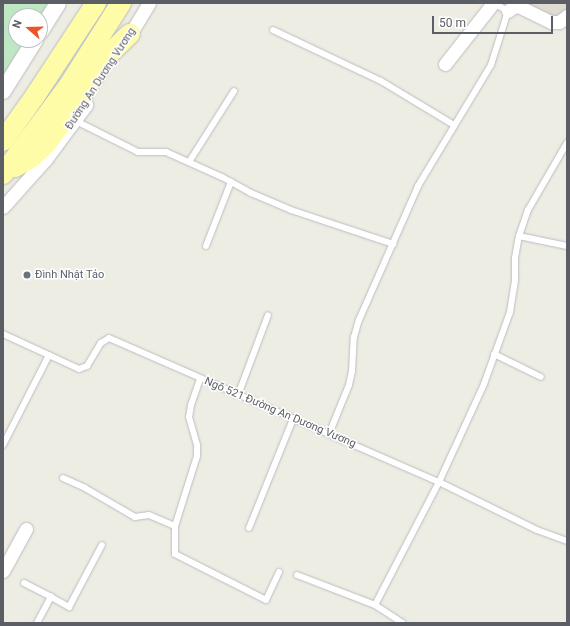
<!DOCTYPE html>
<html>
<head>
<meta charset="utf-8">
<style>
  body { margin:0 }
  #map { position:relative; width:570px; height:626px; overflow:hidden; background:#eeede3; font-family:Roboto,sans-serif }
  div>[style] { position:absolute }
  .education>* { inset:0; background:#dfddd1 }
  .green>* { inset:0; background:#bfe7c4 }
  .roads { filter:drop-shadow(0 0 1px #bbbcc2) drop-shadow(0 0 1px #bbbcc2) }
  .service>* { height:6px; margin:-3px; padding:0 3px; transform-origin:3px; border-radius:3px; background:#fff }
  .minor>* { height:13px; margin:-6.5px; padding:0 6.5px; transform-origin:6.5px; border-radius:6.5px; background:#fff }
  .tertiary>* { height:16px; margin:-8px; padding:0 8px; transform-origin:8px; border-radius:8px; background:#fff }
  .primary>* { height:20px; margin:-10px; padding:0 10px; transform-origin:10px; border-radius:10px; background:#fffca8 }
  .dots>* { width:11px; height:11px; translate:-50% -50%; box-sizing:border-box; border:2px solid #fff; border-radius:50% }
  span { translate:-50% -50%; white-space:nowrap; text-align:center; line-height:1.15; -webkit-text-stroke:3px #fff; paint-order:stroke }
  .street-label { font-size:11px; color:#5b5e64 }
  .worship-label { font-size:11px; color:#5b616d }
  .left { translate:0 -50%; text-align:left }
  .frame { position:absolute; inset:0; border:4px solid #5b5e64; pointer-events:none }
  .north { position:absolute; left:8px; top:8px; width:40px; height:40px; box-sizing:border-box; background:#fff; border:1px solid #bdbfc1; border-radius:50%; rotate:290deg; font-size:11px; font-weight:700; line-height:16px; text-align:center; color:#5b5e64 }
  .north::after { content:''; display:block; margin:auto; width:14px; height:18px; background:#ed532b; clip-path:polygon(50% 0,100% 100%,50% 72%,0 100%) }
  .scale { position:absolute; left:432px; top:16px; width:121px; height:18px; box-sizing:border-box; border:2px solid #5b5e64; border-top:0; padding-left:5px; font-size:12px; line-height:14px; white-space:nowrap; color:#5b5e64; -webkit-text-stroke:3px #fff; paint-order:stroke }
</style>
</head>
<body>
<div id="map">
  <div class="education">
    <i style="clip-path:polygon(519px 3px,567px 3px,567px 10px,563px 16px,557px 18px)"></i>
  </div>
  <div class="green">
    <i style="clip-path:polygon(3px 3px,59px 3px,40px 33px,40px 16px,16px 16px,16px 40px,36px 40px,3px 92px)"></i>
  </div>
  <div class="roads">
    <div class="service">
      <i style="left:273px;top:30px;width:119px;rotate:25.3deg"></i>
      <i style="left:381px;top:81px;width:85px;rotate:31.1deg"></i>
      <i style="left:76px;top:121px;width:69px;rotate:26.6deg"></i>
      <i style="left:138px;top:152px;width:28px"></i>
      <i style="left:166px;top:152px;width:61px;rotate:24.1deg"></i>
      <i style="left:222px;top:177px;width:33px;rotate:29deg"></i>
      <i style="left:251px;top:193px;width:43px;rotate:23deg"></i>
      <i style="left:291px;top:210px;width:108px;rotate:18.4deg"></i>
      <i style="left:189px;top:162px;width:84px;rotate:-57.6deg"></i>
      <i style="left:519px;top:236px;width:49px;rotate:11.8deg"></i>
      <i style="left:206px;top:246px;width:69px;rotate:-68.7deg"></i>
      <i style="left:3px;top:334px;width:84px;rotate:24.7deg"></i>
      <i style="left:79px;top:369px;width:9px;rotate:-21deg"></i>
      <i style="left:87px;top:366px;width:27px;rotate:-59deg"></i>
      <i style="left:101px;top:343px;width:9px;rotate:-32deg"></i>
      <i style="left:109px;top:338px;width:360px;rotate:23.6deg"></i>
      <i style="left:439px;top:482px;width:109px;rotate:26.1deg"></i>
      <i style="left:537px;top:530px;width:32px;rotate:20deg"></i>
      <i style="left:494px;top:354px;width:52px;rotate:26.1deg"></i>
      <i style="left:200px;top:379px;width:28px;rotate:109deg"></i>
      <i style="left:191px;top:405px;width:12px;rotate:99deg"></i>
      <i style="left:189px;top:417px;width:29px;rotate:74deg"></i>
      <i style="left:197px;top:445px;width:11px;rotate:90deg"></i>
      <i style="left:197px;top:456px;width:73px;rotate:107.4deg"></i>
      <i style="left:175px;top:526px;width:28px;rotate:90deg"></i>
      <i style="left:175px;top:554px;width:102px;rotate:26.8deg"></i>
      <i style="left:266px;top:600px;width:31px;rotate:-65deg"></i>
      <i style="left:238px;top:395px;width:85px;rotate:-69.4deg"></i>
      <i style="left:329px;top:434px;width:53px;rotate:-67.8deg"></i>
      <i style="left:349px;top:385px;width:14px;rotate:-78deg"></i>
      <i style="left:352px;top:371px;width:34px;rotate:-87deg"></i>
      <i style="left:354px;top:337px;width:18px;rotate:-74deg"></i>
      <i style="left:359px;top:320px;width:146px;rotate:-66.2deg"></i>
      <i style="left:418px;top:186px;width:141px;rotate:-58.9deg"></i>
      <i style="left:491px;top:65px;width:57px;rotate:-72.5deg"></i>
      <i style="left:508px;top:11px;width:17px;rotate:-152deg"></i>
      <i style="left:3px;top:445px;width:101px;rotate:-62.9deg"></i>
      <i style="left:63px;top:478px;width:24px;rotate:24deg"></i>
      <i style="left:85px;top:488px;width:58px;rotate:30.1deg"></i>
      <i style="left:135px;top:517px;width:14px;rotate:-8deg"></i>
      <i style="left:149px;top:515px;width:28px;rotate:23deg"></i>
      <i style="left:249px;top:528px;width:118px;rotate:-68deg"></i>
      <i style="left:297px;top:575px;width:84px;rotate:21deg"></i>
      <i style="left:375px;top:605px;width:33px;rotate:33deg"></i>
      <i style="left:24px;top:583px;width:30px;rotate:27deg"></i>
      <i style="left:375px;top:605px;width:139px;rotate:-62.5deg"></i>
      <i style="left:439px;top:482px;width:108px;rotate:-65.3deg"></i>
      <i style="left:484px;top:384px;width:77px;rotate:-70.1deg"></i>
      <i style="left:510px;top:312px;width:33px;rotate:-81deg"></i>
      <i style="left:515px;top:279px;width:21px;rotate:-90deg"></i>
      <i style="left:515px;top:258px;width:22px;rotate:-80deg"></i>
      <i style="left:519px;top:236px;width:28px;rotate:-71deg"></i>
      <i style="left:528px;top:210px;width:78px;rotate:-59.8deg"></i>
      <i style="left:37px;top:623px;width:30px;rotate:-62deg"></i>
      <i style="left:51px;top:597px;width:21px;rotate:29deg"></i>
      <i style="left:69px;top:607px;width:70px;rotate:-62deg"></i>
    </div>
    <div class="minor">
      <i style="left:508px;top:11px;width:6px;rotate:-39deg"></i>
      <i style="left:513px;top:7px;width:5px;rotate:-11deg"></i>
      <i style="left:518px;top:6px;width:37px;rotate:26deg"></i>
      <i style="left:551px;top:22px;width:8px"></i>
      <i style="left:559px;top:22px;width:10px;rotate:-37deg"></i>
      <i style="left:126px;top:41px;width:44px;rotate:-58.8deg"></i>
      <i style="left:445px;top:64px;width:78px;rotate:-51.8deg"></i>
      <i style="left:3px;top:207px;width:63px;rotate:-48.2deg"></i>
      <i style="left:45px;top:160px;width:69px;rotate:-53.3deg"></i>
      <i style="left:3px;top:571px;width:48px;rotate:-61.3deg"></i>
    </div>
    <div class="tertiary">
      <i style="left:40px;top:32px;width:34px;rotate:-58deg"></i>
      <i style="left:3px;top:91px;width:60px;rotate:-57.9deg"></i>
    </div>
    <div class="primary">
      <i style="left:3px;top:141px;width:55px;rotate:-54.6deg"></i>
      <i style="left:35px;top:96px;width:111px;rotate:-56.7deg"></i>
      <i style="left:15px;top:167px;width:20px;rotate:-30deg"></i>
      <i style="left:32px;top:157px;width:19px;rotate:-43deg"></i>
      <i style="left:46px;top:144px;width:50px;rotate:-53.1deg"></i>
      <i style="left:76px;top:104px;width:57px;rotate:-57.1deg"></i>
      <i style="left:107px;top:56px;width:32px;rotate:-44deg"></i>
      <i style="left:3px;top:174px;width:111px;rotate:-53.4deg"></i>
      <i style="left:69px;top:85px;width:97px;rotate:-57.6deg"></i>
    </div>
  </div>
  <div class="dots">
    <i style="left:27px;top:275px;background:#6b7280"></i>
  </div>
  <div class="street-label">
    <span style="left:101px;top:79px;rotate:-57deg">Đường An Dương Vương</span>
    <span style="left:280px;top:413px;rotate:23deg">Ngõ 521 Đường An Dương Vương</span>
  </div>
  <div class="worship-label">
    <span class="left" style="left:35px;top:275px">Đình Nhật Tảo</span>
  </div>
  <div class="frame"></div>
  <div class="north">N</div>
  <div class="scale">50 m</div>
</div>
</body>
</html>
